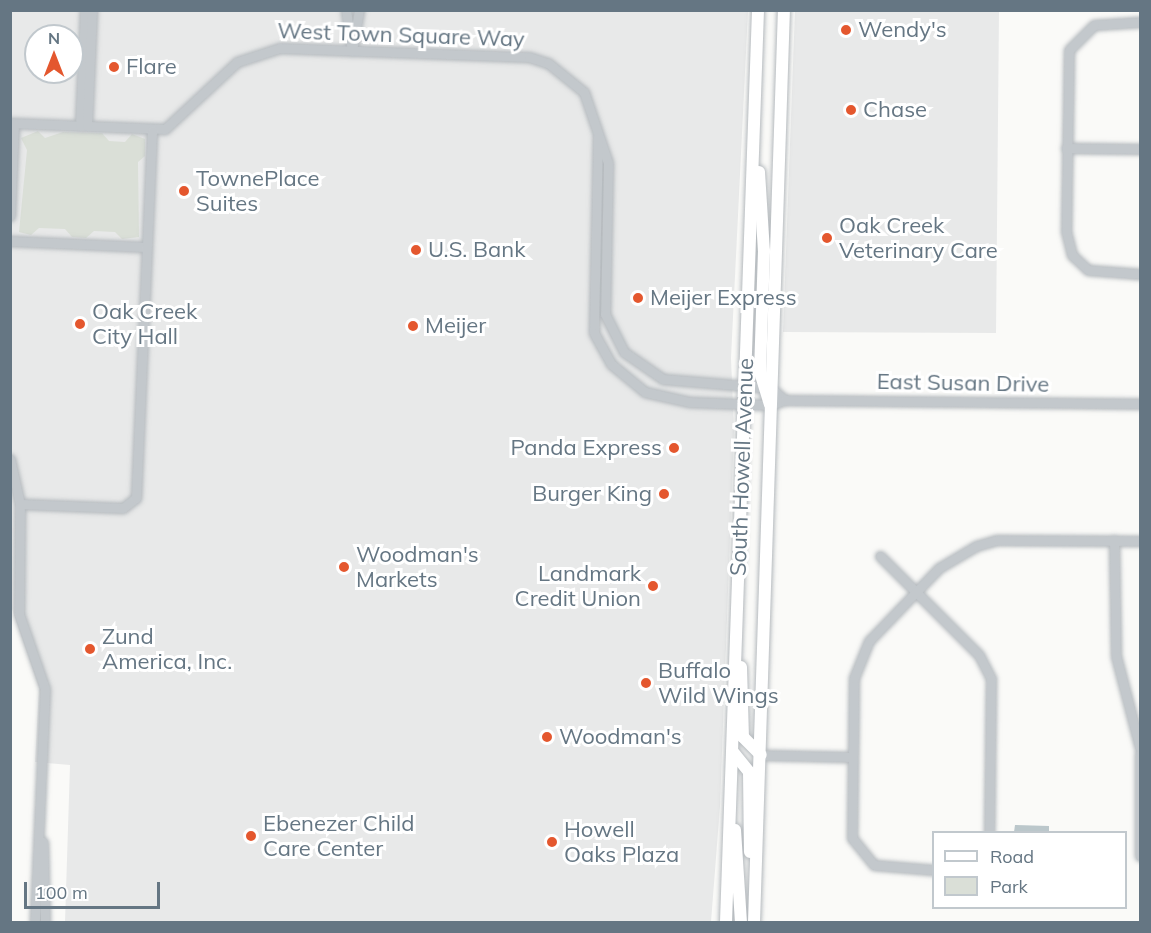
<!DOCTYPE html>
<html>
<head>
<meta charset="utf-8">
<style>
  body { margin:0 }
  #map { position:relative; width:1151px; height:933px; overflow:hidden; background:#fafaf8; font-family:Mulish,sans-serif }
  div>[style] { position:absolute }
  .built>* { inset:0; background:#e8e9e9 }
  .green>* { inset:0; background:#dadfd7 }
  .water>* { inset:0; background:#bbc7cb }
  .roads { filter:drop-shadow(0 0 2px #b5babe) drop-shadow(0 0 2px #b5babe) }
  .minor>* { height:9px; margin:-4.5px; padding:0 4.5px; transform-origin:4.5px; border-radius:4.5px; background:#c3c8cc }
  .major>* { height:12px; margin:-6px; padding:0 6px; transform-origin:6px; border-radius:6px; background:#fff }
  .dots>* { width:16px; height:16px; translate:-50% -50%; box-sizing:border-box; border:3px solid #fff; border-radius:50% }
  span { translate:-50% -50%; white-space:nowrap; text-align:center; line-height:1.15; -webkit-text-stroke:6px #fff; paint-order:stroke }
  .poi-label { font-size:22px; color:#657683 }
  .left { translate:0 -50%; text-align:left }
  .right { translate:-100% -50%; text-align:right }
  .street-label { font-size:22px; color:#657683 }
  .frame { position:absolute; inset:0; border:12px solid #657683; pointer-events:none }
  .legend { position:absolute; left:932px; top:831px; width:195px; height:78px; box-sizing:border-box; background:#fff; border:2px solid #c1c8cd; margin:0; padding:8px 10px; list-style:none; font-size:18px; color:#657683 }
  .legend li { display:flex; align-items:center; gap:12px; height:30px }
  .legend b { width:30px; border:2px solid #c1c8cd }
  .north { position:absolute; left:24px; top:24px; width:60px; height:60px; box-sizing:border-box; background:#fff; border:2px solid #c1c8cd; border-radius:50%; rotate:0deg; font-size:16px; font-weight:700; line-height:24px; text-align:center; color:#657683 }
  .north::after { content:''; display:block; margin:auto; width:21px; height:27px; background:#e4572e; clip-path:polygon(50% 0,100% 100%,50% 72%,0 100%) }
  .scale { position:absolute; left:24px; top:882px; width:136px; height:27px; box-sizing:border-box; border:3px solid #657683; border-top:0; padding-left:8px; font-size:18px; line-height:21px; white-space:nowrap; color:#657683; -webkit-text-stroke:4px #fff; paint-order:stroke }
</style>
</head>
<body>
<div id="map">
  <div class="built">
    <i style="clip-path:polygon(evenodd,10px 11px,748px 11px,731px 358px,734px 431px,720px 806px,711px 922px,65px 922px,70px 765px,35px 762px,39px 688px,11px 606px,10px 11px,36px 36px,72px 36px,72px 72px,36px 72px,36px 36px)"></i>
    <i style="clip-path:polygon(795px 11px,999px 11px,996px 333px,783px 332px)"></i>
  </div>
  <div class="green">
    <i style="clip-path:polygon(38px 131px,45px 138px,63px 132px,102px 133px,109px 141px,125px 142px,132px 134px,145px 139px,145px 156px,138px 162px,139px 237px,122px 239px,115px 232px,94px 231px,86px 238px,72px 237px,65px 229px,39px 228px,31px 235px,19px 232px,27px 150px,21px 138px)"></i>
  </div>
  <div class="water">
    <i style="clip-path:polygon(1015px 825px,1049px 826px,1049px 832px,1014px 832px)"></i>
  </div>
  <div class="roads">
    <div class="minor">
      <i style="left:346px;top:10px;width:41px;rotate:81.7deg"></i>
      <i style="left:1140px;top:22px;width:46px;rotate:176.3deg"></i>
      <i style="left:1094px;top:25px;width:35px;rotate:135deg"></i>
      <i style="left:1069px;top:50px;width:181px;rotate:90.9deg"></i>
      <i style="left:1066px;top:231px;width:25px;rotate:76deg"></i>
      <i style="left:1072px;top:255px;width:22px;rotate:43deg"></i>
      <i style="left:1088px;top:270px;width:52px;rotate:4.4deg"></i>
      <i style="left:352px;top:51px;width:42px;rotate:-80.3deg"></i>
      <i style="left:10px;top:123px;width:155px;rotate:2.2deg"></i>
      <i style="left:165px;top:129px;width:98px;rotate:-42.9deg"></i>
      <i style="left:237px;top:62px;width:45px;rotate:-18deg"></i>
      <i style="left:280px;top:48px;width:249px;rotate:2.1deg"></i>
      <i style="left:529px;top:57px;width:20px;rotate:18deg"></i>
      <i style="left:548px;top:63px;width:46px;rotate:38.9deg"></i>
      <i style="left:584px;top:92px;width:75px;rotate:71.3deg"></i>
      <i style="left:608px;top:163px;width:151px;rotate:91.1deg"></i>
      <i style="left:605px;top:314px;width:42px;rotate:63.4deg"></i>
      <i style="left:624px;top:352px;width:47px;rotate:34.7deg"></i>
      <i style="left:663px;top:379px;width:108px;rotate:4.8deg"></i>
      <i style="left:771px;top:388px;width:18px;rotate:41deg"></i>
      <i style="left:80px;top:126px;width:116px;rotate:-87.5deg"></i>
      <i style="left:87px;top:126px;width:116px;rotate:-87.5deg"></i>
      <i style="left:598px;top:137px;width:196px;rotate:91.2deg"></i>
      <i style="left:594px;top:333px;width:35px;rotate:61deg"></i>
      <i style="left:611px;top:364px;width:44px;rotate:39.5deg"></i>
      <i style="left:645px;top:392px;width:45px;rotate:12.8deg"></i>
      <i style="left:689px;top:402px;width:81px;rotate:2.1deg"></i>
      <i style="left:770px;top:405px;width:16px;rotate:-18deg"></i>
      <i style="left:785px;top:400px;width:355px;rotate:0.6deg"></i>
      <i style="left:1066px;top:148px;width:74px;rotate:0.8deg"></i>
      <i style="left:10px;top:216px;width:92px;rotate:-87.5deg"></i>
      <i style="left:10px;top:241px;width:137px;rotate:2.5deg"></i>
      <i style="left:10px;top:459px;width:46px;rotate:77.5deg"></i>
      <i style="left:20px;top:504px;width:110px;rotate:90.5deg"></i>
      <i style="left:19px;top:614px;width:79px;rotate:70.9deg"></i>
      <i style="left:45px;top:689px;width:233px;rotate:92.5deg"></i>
      <i style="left:20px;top:504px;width:103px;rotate:2.2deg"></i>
      <i style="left:123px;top:508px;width:16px;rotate:-38deg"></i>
      <i style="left:136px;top:498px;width:368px;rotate:-87.5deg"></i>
      <i style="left:1114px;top:540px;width:116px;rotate:89deg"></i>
      <i style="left:1116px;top:656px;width:95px;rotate:75.4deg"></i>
      <i style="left:880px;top:556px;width:140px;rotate:45deg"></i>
      <i style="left:979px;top:655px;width:27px;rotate:63deg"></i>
      <i style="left:991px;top:679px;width:153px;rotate:90.7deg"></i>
      <i style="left:1140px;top:754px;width:102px;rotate:90deg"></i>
      <i style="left:761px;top:755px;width:90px;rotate:1.3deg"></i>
      <i style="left:43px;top:842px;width:80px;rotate:88.6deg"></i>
      <i style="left:934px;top:870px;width:60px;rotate:-175.2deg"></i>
      <i style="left:874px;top:865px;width:35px;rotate:-129deg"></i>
      <i style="left:852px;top:838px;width:160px;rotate:-89.3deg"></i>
      <i style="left:854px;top:678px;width:40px;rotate:-68deg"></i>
      <i style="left:869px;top:641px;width:101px;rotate:-46.2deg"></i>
      <i style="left:939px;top:568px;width:43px;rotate:-30.7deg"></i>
      <i style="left:976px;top:546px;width:22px;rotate:-16deg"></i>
      <i style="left:997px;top:540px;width:143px;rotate:0.4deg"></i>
    </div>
    <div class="major">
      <i style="left:759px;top:172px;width:79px;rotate:86.4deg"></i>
      <i style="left:764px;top:251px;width:121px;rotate:91.9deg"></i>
      <i style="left:760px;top:372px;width:34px;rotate:73deg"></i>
      <i style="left:741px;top:667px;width:70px;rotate:88.4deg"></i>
      <i style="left:743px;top:737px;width:25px;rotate:45deg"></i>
      <i style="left:733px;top:752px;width:26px;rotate:51deg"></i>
      <i style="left:749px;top:772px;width:80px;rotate:89.3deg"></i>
      <i style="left:735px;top:830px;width:92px;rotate:86.3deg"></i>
      <i style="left:726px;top:922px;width:913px;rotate:-87.99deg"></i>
      <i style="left:754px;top:922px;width:912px;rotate:-88.12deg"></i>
    </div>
  </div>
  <div class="dots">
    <i style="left:846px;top:30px;background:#e4572e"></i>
    <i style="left:114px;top:67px;background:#e4572e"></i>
    <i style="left:851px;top:110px;background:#e4572e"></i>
    <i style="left:184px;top:191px;background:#e4572e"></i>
    <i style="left:827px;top:238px;background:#e4572e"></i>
    <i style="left:416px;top:250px;background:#e4572e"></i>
    <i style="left:638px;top:298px;background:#e4572e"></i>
    <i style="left:80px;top:324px;background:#e4572e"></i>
    <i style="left:413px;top:326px;background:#e4572e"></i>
    <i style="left:674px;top:448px;background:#e4572e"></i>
    <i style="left:664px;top:494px;background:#e4572e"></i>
    <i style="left:344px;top:567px;background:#e4572e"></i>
    <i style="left:653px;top:586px;background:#e4572e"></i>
    <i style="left:90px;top:649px;background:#e4572e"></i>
    <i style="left:646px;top:683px;background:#e4572e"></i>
    <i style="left:547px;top:737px;background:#e4572e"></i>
    <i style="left:251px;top:836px;background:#e4572e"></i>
    <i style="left:552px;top:842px;background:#e4572e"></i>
  </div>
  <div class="poi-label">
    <span class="left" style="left:858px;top:30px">Wendy's</span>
    <span class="left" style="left:126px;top:67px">Flare</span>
    <span class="left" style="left:863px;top:110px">Chase</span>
    <span class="left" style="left:196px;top:191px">TownePlace<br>Suites</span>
    <span class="left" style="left:839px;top:238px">Oak Creek<br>Veterinary Care</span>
    <span class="left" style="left:428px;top:250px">U.S. Bank</span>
    <span class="left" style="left:650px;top:298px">Meijer Express</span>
    <span class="left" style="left:92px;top:324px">Oak Creek<br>City Hall</span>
    <span class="left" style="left:425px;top:326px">Meijer</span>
    <span class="right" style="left:662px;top:448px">Panda Express</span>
    <span class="right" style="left:652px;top:494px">Burger King</span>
    <span class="left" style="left:356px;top:567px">Woodman's<br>Markets</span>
    <span class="right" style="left:641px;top:586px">Landmark<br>Credit Union</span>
    <span class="left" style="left:102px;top:649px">Zund<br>America, Inc.</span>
    <span class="left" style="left:658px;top:683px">Buffalo<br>Wild Wings</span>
    <span class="left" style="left:559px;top:737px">Woodman's</span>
    <span class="left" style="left:263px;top:836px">Ebenezer Child<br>Care Center</span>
    <span class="left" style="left:564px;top:842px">Howell<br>Oaks Plaza</span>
  </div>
  <div class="street-label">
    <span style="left:401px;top:35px;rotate:2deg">West Town Square Way</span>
    <span style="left:963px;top:383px;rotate:1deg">East Susan Drive</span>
    <span style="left:742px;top:467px;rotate:-88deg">South Howell Avenue</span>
  </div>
  <div class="frame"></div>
  <ul class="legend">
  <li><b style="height:8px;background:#fff"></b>Road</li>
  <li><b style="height:16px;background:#dadfd7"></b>Park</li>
  </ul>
  <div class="north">N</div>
  <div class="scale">100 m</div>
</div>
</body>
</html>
